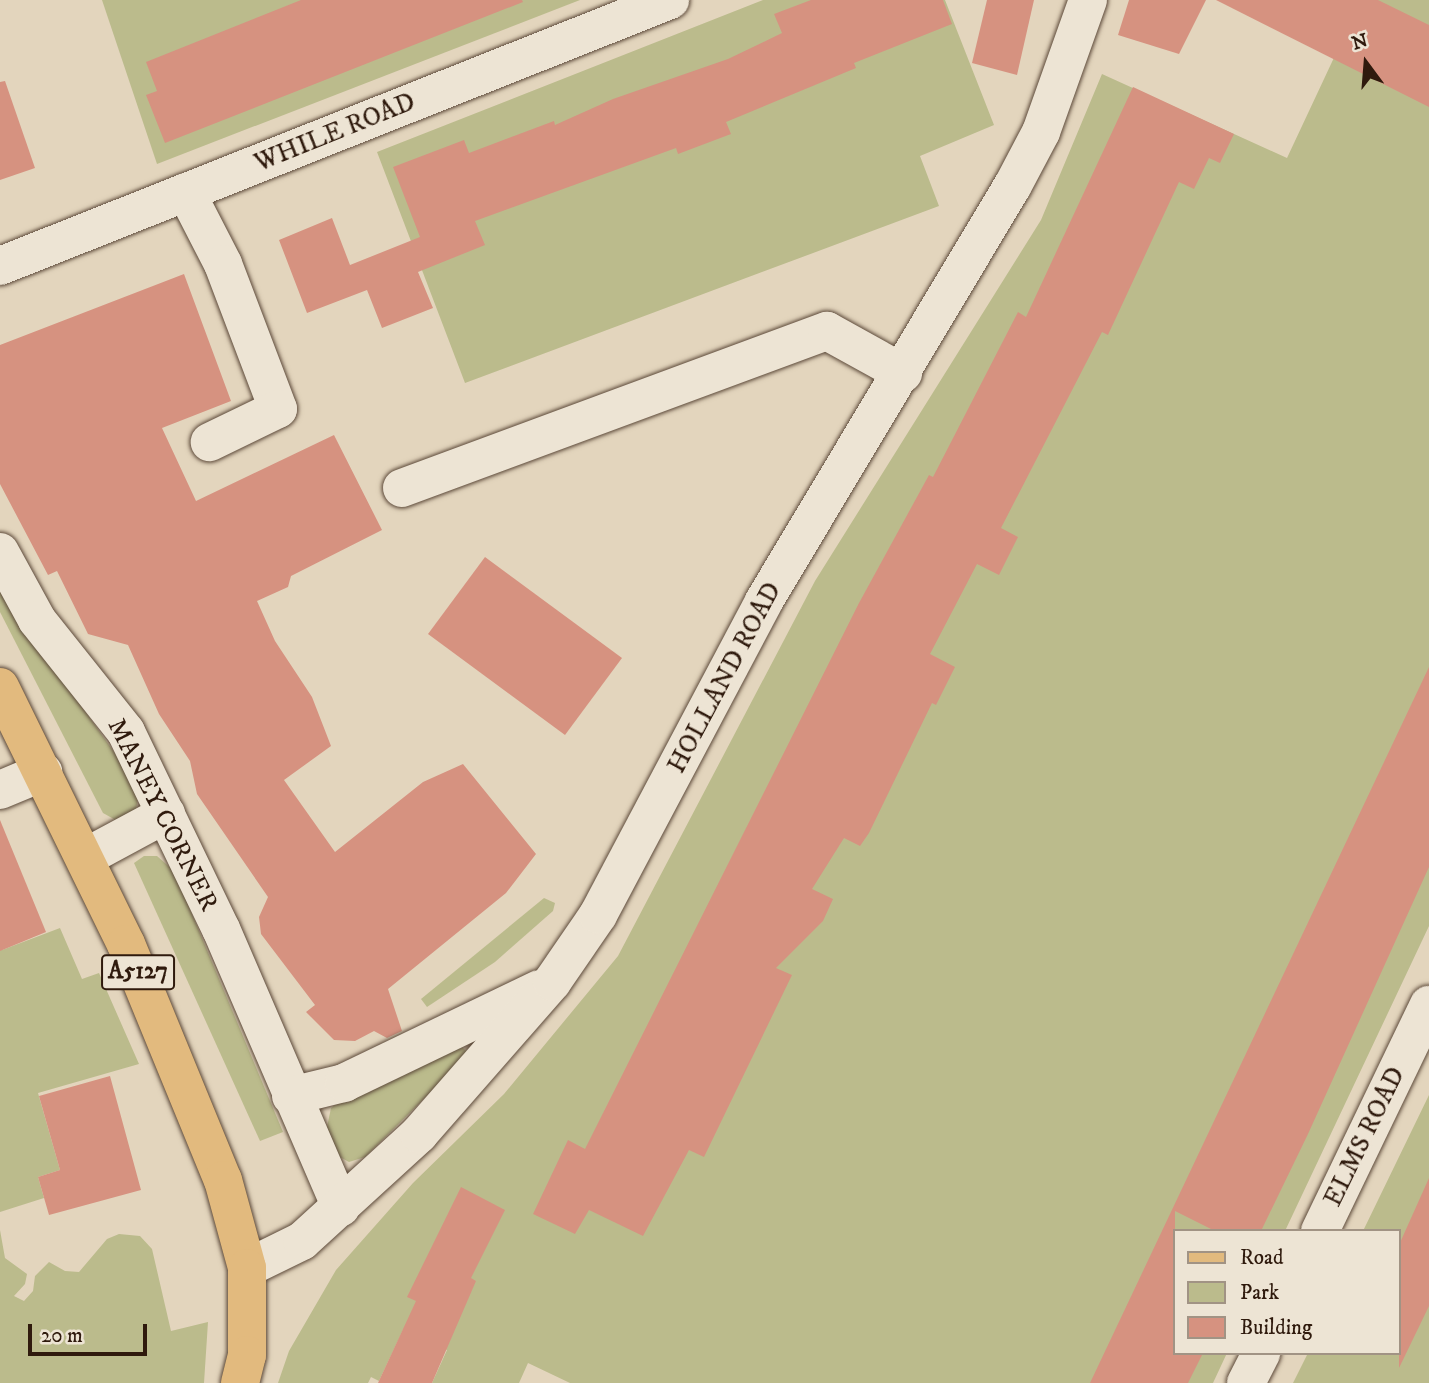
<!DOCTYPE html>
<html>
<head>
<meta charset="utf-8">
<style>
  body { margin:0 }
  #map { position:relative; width:1429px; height:1383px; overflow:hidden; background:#e3d5bd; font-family:"IM FELL DW Pica",serif }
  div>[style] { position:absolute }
  .green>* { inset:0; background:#bbbb8c }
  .building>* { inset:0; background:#d69280 }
  .roads { filter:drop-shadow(0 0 2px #5c4939) drop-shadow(0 0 2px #5c4939) }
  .minor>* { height:38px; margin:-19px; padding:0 19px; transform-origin:19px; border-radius:19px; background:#ede4d4 }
  .major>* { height:38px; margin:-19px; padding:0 19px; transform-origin:19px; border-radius:19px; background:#e2ba7e }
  span { translate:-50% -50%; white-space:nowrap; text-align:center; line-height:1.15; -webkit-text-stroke:5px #ede4d4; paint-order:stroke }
  .shield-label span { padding:2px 5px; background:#ede4d4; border:2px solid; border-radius:5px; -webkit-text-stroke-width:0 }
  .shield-label { font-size:24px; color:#2f1a0d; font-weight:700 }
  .street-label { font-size:26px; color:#2f1a0d }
  .legend { position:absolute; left:1173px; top:1229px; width:228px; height:126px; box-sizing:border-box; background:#ede4d4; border:2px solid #a19384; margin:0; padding:9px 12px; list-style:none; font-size:21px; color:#2f1a0d }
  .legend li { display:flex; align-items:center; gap:14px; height:35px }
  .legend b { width:35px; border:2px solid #a19384 }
  .north { position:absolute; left:1331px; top:28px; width:70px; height:70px; -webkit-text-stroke:5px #ede4d4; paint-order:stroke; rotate:344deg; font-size:19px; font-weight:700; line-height:28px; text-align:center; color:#2f1a0d }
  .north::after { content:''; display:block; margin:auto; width:24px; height:32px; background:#2f1a0d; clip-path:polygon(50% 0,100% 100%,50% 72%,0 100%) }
  .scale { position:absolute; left:28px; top:1324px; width:119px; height:32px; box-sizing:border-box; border:4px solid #2f1a0d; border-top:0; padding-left:9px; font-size:21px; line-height:24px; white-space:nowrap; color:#2f1a0d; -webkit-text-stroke:5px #ede4d4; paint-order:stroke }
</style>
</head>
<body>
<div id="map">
  <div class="green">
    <i style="clip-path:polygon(102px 0,580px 0,157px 164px)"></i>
    <i style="clip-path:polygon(763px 0,945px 0,994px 125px,920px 156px,939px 206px,465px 383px,377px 152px)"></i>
    <i style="clip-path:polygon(1361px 0,1429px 0,1429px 926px,1285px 1231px,1175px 1231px,1175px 1353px,1227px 1353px,1213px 1383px,570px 1383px,528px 1363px,519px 1383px,432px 1383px,447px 1350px,403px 1330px,379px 1381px,371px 1377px,368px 1383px,278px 1383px,289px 1351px,336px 1270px,413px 1183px,504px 1094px,618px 956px,815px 581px,1041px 220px,1102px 74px,1287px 158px)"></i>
    <i style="clip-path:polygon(0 592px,129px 773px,139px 794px,136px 809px,121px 823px,103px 813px,0 612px)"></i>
    <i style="clip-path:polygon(144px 856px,157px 856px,174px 871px,283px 1132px,260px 1141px,134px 863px)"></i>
    <i style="clip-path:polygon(544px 898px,555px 903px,553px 911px,495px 962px,427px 1007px,421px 999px)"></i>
    <i style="clip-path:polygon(60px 928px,82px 979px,99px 973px,139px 1064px,38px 1093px,60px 1170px,38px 1177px,44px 1198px,0 1212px,0 947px,2px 950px)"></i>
    <i style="clip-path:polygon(461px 1046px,468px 1053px,459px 1064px,365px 1157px,349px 1162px,336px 1155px,327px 1127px,331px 1108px,357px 1087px)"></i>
    <i style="clip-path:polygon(1429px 1095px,1429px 1383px,1293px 1383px,1308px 1353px,1399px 1353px,1399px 1231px,1363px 1231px)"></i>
    <i style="clip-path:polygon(0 1230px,5px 1258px,27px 1274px,25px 1284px,14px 1296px,24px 1301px,33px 1291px,35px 1276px,49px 1262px,65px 1271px,79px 1272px,107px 1239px,119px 1234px,140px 1236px,152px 1249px,171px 1331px,208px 1322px,204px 1383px,0 1383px)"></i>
  </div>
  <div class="building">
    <i style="clip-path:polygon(301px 0,522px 0,523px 2px,165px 143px,146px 95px,157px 91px,146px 62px)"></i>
    <i style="clip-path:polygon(811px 0,943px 0,952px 24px,854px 63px,856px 68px,726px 122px,731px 134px,678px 154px,676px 148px,475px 221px,485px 245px,418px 272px,433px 308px,382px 328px,367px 290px,307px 313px,279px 240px,332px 218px,350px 265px,420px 237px,393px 167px,464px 140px,469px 153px,554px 121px,555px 125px,613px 99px,728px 59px,782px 33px,774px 14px)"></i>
    <i style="clip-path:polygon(987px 0,1034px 0,1017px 75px,972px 63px)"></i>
    <i style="clip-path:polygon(1129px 0,1206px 0,1179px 54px,1118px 35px)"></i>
    <i style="clip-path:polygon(1216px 0,1378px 0,1429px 25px,1429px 107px)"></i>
    <i style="clip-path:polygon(5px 81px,35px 168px,0 180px,0 82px)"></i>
    <i style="clip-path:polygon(1133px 87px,1234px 134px,1220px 163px,1209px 158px,1194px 189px,1179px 182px,1108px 335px,1102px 332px,1001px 528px,1018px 537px,999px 575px,977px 564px,953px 610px,930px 654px,955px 667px,936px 705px,932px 703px,869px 833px,860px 846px,844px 838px,812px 889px,833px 899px,823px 921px,776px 968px,792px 975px,704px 1157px,689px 1150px,643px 1236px,589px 1210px,575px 1234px,533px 1214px,568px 1140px,585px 1149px,859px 603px,929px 475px,933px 477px,1018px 312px,1026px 317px)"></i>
    <i style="clip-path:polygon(184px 274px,231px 401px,162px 428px,196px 501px,334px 435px,382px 530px,291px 576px,288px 587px,257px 601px,275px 641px,312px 697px,331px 746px,284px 780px,335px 852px,423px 782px,463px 764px,536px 854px,506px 893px,388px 989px,402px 1031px,387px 1038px,374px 1031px,355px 1041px,334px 1040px,306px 1012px,315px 1005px,261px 934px,259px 917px,268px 897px,197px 794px,190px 761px,159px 714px,128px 645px,88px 634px,57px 571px,48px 575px,0 484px,0 345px)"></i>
    <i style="clip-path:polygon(485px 557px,622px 658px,565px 735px,428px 634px)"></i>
    <i style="clip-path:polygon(1429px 667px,1429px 867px,1308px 1134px,1261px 1231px,1215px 1231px,1175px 1211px,1175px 1353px,1203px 1353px,1188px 1383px,1090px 1383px)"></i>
    <i style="clip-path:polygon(0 820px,46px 932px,0 951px)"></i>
    <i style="clip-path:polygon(110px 1076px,141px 1190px,49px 1215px,38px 1177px,60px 1170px,39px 1096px)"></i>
    <i style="clip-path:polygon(1429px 1178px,1429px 1306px,1399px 1368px,1399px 1245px)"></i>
    <i style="clip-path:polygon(461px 1187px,505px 1210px,471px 1278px,476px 1281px,432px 1383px,378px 1383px,416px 1301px,407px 1297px)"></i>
  </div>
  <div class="roads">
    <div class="minor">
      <i style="left:186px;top:192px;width:81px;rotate:62.8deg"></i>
      <i style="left:223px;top:264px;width:155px;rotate:69.2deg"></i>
      <i style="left:278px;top:409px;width:76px;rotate:154.1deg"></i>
      <i style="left:0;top:266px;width:721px;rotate:-21.65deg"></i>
      <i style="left:402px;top:488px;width:453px;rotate:-20.3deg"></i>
      <i style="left:827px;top:331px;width:87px;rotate:28.9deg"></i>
      <i style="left:0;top:552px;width:77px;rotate:61.4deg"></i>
      <i style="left:37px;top:620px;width:143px;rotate:51.5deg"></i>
      <i style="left:126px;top:732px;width:219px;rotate:64.3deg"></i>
      <i style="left:221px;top:929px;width:303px;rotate:66.7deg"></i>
      <i style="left:0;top:790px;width:47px;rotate:-22.7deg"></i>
      <i style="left:86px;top:857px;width:91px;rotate:-28.3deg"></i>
      <i style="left:291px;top:1096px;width:55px;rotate:-13.8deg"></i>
      <i style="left:344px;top:1083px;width:216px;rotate:-25.7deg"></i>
      <i style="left:1320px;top:1231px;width:251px;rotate:-64.3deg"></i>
      <i style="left:247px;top:1268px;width:61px;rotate:-26.1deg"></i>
      <i style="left:302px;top:1241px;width:159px;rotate:-42.4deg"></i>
      <i style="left:419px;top:1134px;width:202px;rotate:-48.8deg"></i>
      <i style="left:552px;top:982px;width:81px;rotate:-55.5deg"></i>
      <i style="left:598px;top:915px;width:355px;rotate:-62.1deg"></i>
      <i style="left:764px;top:601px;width:483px;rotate:-59.1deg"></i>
      <i style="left:1012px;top:187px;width:62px;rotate:-62.2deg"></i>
      <i style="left:1041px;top:132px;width:140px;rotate:-70.4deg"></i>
      <i style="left:1246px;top:1383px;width:34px;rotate:-63deg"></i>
    </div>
    <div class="major">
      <i style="left:0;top:687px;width:286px;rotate:63.9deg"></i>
      <i style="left:126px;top:944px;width:255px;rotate:67.7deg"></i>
      <i style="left:223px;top:1180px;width:91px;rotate:74.7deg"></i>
      <i style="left:247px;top:1268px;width:87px;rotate:90deg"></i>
      <i style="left:247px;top:1355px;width:29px;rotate:104deg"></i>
    </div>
  </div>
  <div class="shield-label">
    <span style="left:138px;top:972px">A5127</span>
  </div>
  <div class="street-label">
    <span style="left:335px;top:133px;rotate:-22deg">WHILE ROAD</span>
    <span style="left:725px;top:678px;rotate:-62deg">HOLLAND ROAD</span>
    <span style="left:162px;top:815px;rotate:63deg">MANEY CORNER</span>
    <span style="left:1365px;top:1137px;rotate:-64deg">ELMS ROAD</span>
  </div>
  <ul class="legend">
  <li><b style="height:9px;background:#e2ba7e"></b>Road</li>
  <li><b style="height:19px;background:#bbbb8c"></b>Park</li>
  <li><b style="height:19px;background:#d69280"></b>Building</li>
  </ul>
  <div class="north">N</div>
  <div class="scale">20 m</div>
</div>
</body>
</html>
